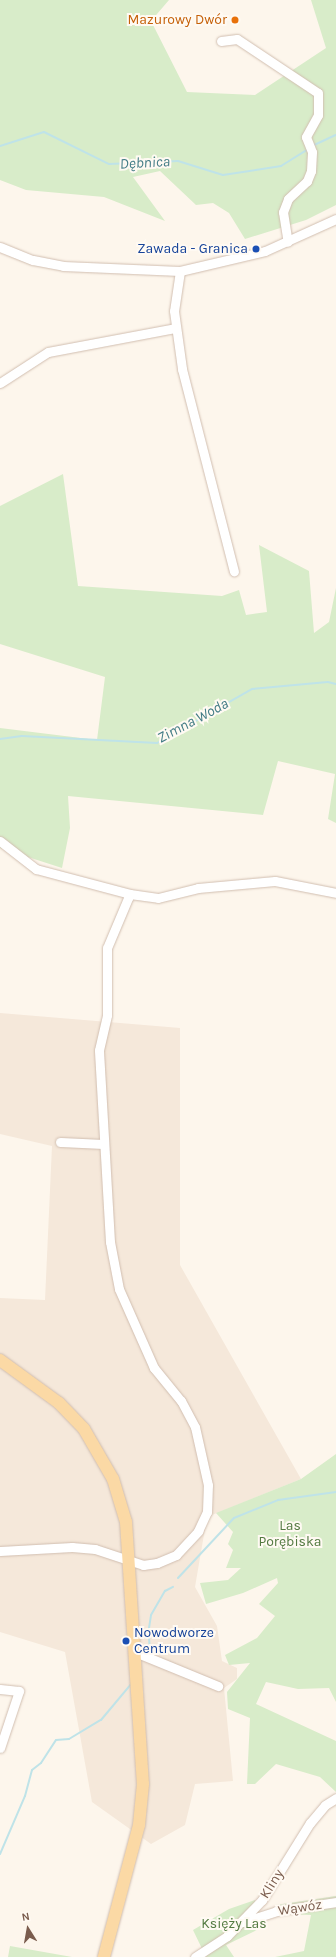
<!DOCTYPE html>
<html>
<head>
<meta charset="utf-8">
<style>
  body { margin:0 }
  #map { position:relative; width:336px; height:1957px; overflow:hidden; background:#fdf6ec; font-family:Karla,sans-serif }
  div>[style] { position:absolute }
  .residential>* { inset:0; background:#f5e8da }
  .green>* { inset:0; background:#d8ecc9 }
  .stream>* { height:2px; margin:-1px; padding:0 1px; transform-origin:1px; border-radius:1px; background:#bfe3e8 }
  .roads { filter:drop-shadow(0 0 1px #d1beb0) drop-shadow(0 0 1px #d1beb0) }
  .minor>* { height:9px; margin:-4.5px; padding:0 4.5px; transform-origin:4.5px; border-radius:4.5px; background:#fff }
  .major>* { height:12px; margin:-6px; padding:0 6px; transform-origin:6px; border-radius:6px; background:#fbd9a5 }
  .dots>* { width:11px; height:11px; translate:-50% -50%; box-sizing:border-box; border:2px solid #fffaf3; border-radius:50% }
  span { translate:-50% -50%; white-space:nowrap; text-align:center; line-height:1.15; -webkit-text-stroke:4px #fffaf3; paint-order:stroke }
  .food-label { font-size:14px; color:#c56008 }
  .right { translate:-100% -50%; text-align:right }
  .transit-label { font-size:14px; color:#164399 }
  .left { translate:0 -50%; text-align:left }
  .park-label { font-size:14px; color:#537a41 }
  .street-label { font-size:14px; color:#7a5c4d }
  .water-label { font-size:15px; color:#437c86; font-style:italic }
  .north { position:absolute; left:8px; top:1909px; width:40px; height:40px; -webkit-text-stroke:3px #fffaf3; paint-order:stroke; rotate:349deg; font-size:11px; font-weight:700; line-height:16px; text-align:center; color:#7a5c4d }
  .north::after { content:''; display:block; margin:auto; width:14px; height:18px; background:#7a5c4d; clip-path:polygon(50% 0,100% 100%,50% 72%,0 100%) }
</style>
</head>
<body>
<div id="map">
  <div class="residential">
    <i style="clip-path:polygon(0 1013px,180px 1028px,180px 1265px,301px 1479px,207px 1517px,195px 1587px,217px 1626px,222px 1661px,237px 1668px,237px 1679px,224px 1688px,233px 1781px,195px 1784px,185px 1825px,151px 1844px,92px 1802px,65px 1652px,0 1632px,0 1298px,45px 1300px,52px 1146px,0 1134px)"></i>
  </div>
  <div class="green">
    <i style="clip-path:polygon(0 0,169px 0,151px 21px,187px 92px,255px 95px,326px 48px,311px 0,336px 0,336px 205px,306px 220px,245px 239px,229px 213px,213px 203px,196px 205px,160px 171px,133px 177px,165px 221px,104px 197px,26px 190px,0 180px)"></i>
    <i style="clip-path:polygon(63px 474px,78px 586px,222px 596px,239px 590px,246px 615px,267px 612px,259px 545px,309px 571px,314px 633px,329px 622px,336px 588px,336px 823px,328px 819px,335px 774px,278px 761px,263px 815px,68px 796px,70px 828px,62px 868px,0 848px,0 728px,97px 740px,105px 677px,0 644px,0 506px)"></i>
    <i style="clip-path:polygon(336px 1454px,336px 1702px,329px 1688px,298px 1689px,266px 1682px,256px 1704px,336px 1741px,336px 1792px,320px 1777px,276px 1764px,255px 1784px,247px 1784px,250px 1718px,228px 1709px,227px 1692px,250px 1663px,229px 1665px,225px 1655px,257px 1638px,275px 1616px,259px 1604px,278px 1583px,277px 1578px,243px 1593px,206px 1604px,200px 1583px,228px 1580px,241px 1568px,226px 1568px,233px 1550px,228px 1544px,233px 1532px,216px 1513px,301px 1479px)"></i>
    <i style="clip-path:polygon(336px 1896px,336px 1957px,275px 1957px,304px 1951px,311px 1915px,286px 1914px,276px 1905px)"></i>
    <i style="clip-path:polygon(255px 1900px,265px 1926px,226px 1945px,234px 1957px,206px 1957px,193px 1930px,229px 1909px)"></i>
    <i style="clip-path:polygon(10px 1946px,72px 1957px,8px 1957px)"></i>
  </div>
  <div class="stream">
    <i style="left:0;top:146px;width:46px;rotate:-17.7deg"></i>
    <i style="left:44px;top:132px;width:72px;rotate:26.2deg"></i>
    <i style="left:109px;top:164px;width:69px;rotate:-2.5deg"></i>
    <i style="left:178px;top:161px;width:47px;rotate:17.3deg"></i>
    <i style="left:223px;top:175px;width:59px;rotate:-8.8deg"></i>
    <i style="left:281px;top:166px;width:32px;rotate:-32deg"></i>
    <i style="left:312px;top:146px;width:26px;rotate:-25deg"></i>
    <i style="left:0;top:739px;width:22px;rotate:-8deg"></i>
    <i style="left:22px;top:736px;width:135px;rotate:3deg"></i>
    <i style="left:157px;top:743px;width:109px;rotate:-29.6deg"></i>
    <i style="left:252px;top:689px;width:76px;rotate:-5.3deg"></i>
    <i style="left:328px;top:682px;width:8px;rotate:14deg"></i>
    <i style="left:178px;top:1578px;width:82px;rotate:-47deg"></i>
    <i style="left:234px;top:1518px;width:48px;rotate:-22.2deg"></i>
    <i style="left:278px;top:1500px;width:59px;rotate:-7.9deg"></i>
    <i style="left:149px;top:1628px;width:13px;rotate:-81deg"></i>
    <i style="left:151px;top:1615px;width:28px;rotate:-60deg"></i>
    <i style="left:165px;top:1591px;width:9px;rotate:-27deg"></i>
    <i style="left:149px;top:1636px;width:18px;rotate:87deg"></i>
    <i style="left:0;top:1854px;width:63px;rotate:-66.7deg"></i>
    <i style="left:25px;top:1796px;width:27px;rotate:-75deg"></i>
    <i style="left:32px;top:1770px;width:11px;rotate:-38deg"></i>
    <i style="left:41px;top:1763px;width:27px;rotate:-57deg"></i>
    <i style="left:56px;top:1740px;width:13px;rotate:-4deg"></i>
    <i style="left:69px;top:1739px;width:37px;rotate:-31deg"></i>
    <i style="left:101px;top:1720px;width:48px;rotate:-50deg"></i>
  </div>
  <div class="roads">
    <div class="minor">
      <i style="left:221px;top:41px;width:16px;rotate:-7deg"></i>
      <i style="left:237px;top:39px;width:97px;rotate:33.7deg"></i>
      <i style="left:318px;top:93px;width:22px;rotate:90deg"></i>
      <i style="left:318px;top:115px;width:25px;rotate:119deg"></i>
      <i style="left:306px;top:137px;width:16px;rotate:68deg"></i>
      <i style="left:312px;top:152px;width:19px;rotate:93deg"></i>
      <i style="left:311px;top:171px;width:11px;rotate:112deg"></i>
      <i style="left:307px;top:181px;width:26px;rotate:137deg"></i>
      <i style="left:288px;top:199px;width:14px;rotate:111deg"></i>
      <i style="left:283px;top:212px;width:30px;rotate:81deg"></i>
      <i style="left:0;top:247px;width:35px;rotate:22deg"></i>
      <i style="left:33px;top:260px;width:31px;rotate:11deg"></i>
      <i style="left:63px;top:266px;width:117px;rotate:2.4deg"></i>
      <i style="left:180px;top:271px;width:87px;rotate:-13.2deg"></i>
      <i style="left:265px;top:251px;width:78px;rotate:-24.3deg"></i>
      <i style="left:180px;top:271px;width:40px;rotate:98.5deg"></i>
      <i style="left:174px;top:311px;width:59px;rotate:82.1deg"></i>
      <i style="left:182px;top:369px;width:209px;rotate:75.6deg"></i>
      <i style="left:0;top:383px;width:57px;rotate:-32.9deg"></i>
      <i style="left:48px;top:352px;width:129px;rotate:-10.7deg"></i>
      <i style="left:0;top:841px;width:46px;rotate:37.9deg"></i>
      <i style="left:36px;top:869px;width:97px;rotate:14.9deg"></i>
      <i style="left:60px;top:1142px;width:44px;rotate:2.6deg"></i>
      <i style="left:0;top:1551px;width:72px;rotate:-3.2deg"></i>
      <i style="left:72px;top:1547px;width:23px;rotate:5deg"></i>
      <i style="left:95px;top:1549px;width:51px;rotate:18.4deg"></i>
      <i style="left:143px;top:1565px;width:14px;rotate:-8deg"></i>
      <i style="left:157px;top:1563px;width:21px;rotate:-23deg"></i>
      <i style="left:176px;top:1555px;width:33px;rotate:-47deg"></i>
      <i style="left:198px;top:1531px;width:21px;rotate:-65deg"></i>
      <i style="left:207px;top:1512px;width:27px;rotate:-88deg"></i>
      <i style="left:208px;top:1485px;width:59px;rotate:-102.6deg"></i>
      <i style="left:195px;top:1427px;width:30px;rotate:-118deg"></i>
      <i style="left:181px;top:1401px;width:43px;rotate:-129.3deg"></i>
      <i style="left:154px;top:1368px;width:86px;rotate:-113.9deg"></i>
      <i style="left:119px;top:1289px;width:48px;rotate:-100.8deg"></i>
      <i style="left:110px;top:1242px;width:192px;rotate:-93.3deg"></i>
      <i style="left:99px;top:1050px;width:36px;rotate:-77deg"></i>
      <i style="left:107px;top:1015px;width:67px;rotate:-90deg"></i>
      <i style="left:107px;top:948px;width:54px;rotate:-67.2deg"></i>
      <i style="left:128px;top:898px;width:4px;rotate:-63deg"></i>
      <i style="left:130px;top:894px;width:28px;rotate:8deg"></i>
      <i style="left:158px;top:898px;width:41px;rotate:-14deg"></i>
      <i style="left:198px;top:888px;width:77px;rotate:-5.2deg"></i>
      <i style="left:275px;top:881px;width:62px;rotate:11.1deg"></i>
      <i style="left:135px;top:1652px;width:90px;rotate:22.3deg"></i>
      <i style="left:0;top:1689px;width:19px;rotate:6deg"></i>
      <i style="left:19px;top:1691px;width:60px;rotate:108.4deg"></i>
      <i style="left:243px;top:1922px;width:35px;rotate:-18deg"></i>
      <i style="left:276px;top:1911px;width:61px;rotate:-8.5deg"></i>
      <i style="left:195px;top:1957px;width:38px;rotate:-33deg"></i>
      <i style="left:227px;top:1936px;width:50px;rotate:-45.8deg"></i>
      <i style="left:262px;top:1900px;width:91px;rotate:-58.1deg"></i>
      <i style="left:310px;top:1823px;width:23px;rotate:-50deg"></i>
      <i style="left:325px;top:1805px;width:13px;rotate:-32deg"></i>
    </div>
    <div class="major">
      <i style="left:0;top:1360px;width:73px;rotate:36.1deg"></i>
      <i style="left:59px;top:1403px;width:36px;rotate:46deg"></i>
      <i style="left:84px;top:1429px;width:58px;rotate:59.9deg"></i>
      <i style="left:113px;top:1479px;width:45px;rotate:73.2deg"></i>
      <i style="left:126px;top:1522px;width:263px;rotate:86.3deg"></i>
      <i style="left:143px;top:1784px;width:41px;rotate:95.6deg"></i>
      <i style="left:139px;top:1825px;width:137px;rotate:104.9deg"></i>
    </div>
  </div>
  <div class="dots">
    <i style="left:235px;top:20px;background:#e8710a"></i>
    <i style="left:256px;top:249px;background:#1a4fb4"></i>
    <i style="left:126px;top:1641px;background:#1a4fb4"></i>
  </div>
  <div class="food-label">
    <span class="right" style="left:227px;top:20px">Mazurowy Dwór</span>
  </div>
  <div class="transit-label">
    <span class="right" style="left:248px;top:249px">Zawada - Granica</span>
    <span class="left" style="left:134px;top:1641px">Nowodworze<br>Centrum</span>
  </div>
  <div class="park-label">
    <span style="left:290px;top:1534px">Las<br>Porębiska</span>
    <span style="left:234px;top:1924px">Księży Las</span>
  </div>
  <div class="street-label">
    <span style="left:272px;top:1884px;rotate:-58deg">Kliny</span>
    <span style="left:300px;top:1908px;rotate:-9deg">Wąwóz</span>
  </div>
  <div class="water-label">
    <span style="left:145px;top:163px;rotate:-3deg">Dębnica</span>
    <span style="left:193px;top:721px;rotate:-28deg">Zimna Woda</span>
  </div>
  <div class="north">N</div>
</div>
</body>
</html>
